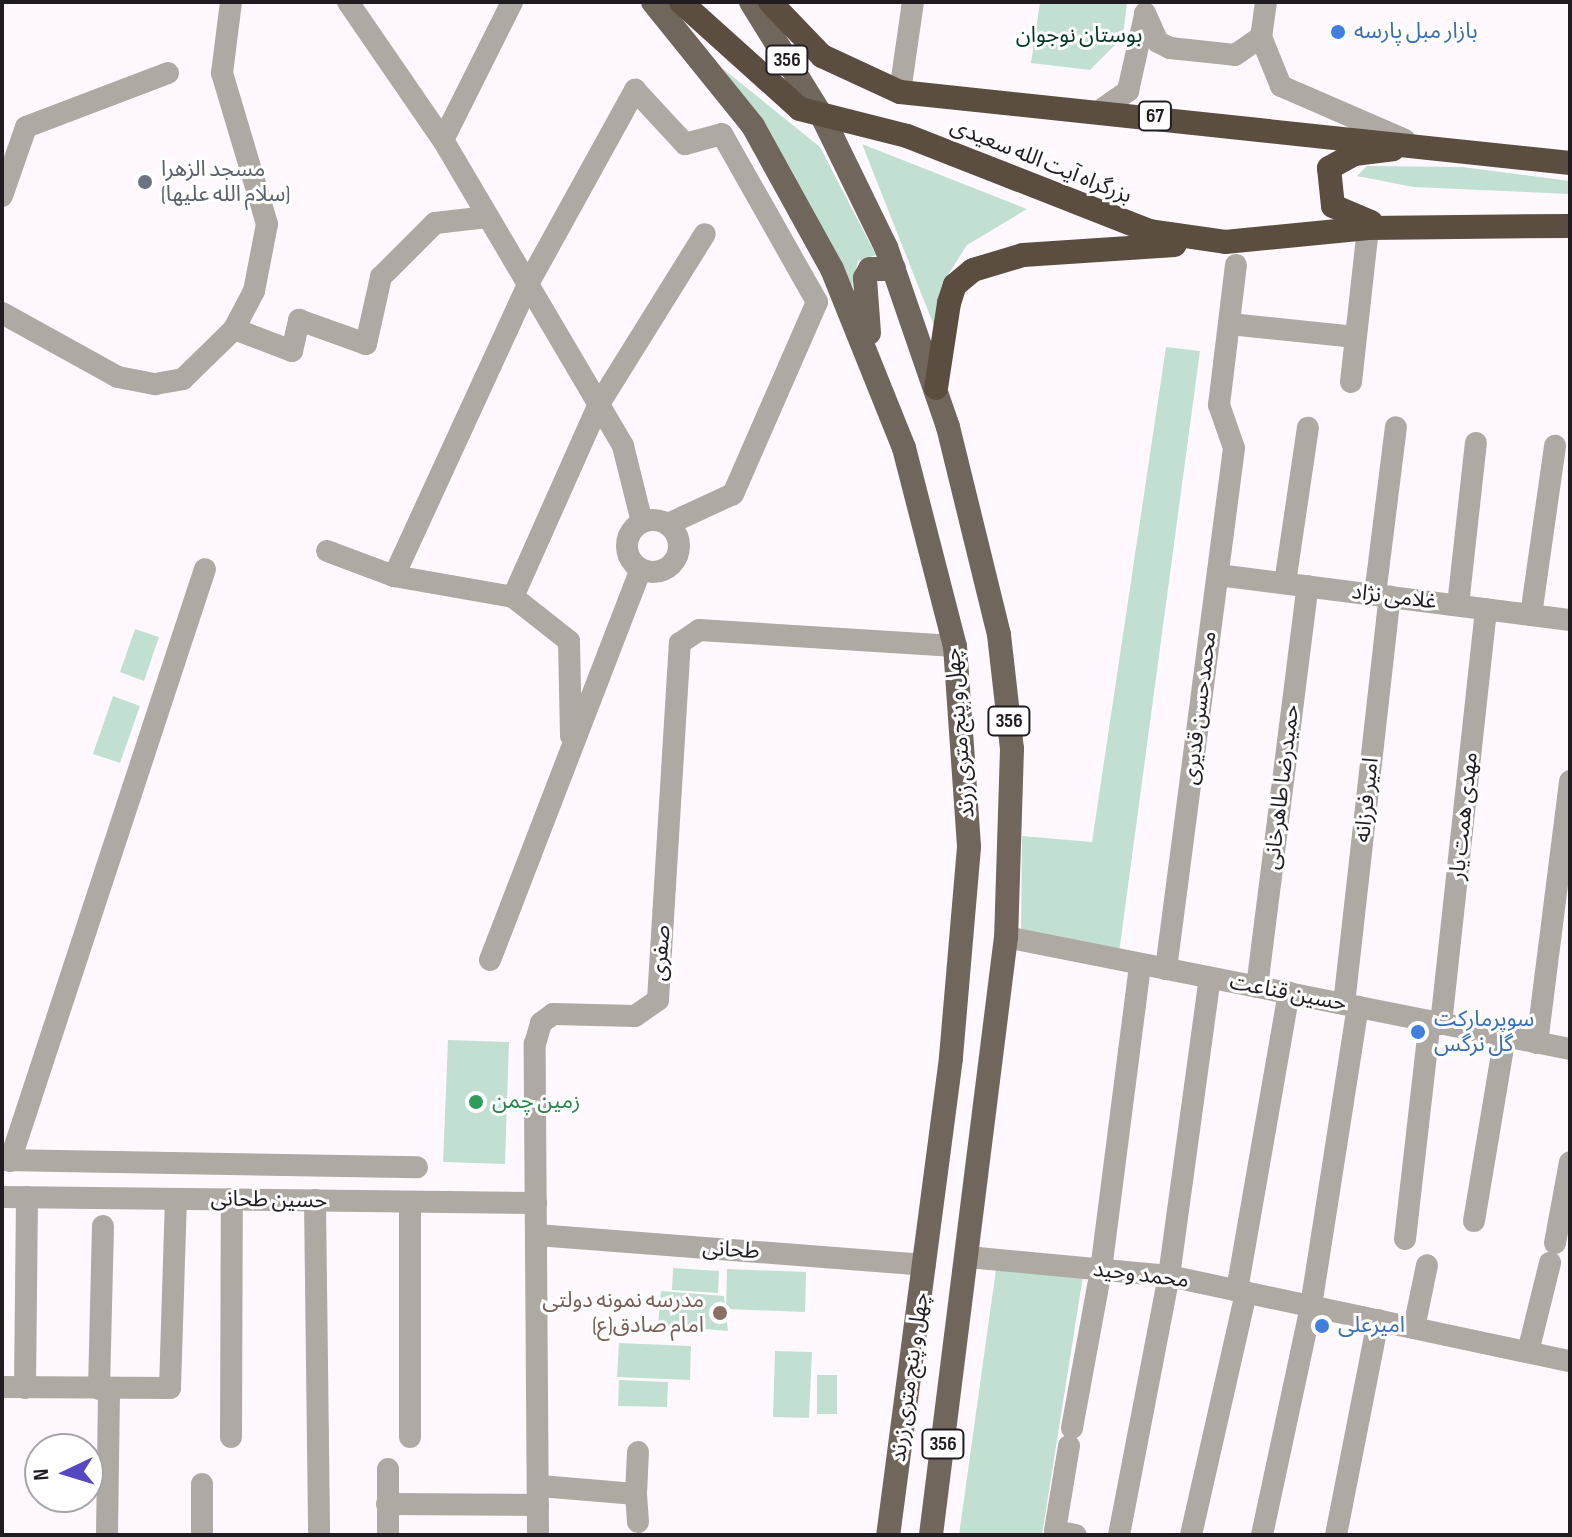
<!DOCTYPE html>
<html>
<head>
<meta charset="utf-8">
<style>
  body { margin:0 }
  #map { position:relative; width:1572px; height:1537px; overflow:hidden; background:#fff9ff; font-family:"Sofia Sans Condensed","Noto Sans Arabic",sans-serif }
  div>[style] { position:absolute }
  .green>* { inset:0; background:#c2e0d1 }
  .minor>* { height:22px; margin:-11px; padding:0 11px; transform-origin:11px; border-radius:11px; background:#afa9a3 }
  .minor>.ring { margin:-11px; padding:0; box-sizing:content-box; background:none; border:22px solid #afa9a3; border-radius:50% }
  .major>* { height:24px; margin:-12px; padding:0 12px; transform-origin:12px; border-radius:12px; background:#71665b }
  .highway>* { height:24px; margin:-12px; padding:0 12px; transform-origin:12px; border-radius:12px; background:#5b4e41 }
  .dots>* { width:22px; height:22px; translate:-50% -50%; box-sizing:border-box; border:4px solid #fff; border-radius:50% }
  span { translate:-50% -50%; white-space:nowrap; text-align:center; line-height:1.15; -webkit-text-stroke:6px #fff; paint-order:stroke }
  .shield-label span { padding:2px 6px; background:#fff; border:2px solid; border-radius:6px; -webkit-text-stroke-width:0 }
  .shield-label { font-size:20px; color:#211c21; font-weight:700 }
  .shop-label { font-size:22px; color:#366cbe }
  .left { translate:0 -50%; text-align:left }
  .park-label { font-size:22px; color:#033523 }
  .street-label { font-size:22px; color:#211c21 }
  .worship-label { font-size:22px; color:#5b616d }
  .leisure-label { font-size:22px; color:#27864d }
  .education-label { font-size:22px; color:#785e54 }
  .right { translate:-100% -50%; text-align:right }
  .frame { position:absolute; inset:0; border:4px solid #211c21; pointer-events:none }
  .north { position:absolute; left:24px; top:1433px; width:80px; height:80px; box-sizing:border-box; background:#fff; border:2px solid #a6a4a6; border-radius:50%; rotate:266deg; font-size:22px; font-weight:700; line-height:32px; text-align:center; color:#211c21 }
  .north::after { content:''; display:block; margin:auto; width:28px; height:36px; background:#5648c0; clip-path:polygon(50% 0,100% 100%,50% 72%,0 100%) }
</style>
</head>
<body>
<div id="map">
  <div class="green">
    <i style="clip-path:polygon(1040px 2px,1127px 2px,1123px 37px,1090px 70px,1031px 63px)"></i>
    <i style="clip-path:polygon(722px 68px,820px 147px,876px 255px,858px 261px,850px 296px,762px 122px)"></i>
    <i style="clip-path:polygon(862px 144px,1027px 209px,967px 245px,946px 278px,934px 326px)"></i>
    <i style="clip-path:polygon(1367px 166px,1462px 167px,1570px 181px,1570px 194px,1413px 187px,1357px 176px)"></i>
    <i style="clip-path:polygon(1166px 347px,1200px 351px,1119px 953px,1021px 931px,1022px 836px,1092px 842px)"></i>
    <i style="clip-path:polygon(135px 629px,159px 637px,144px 681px,120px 672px)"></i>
    <i style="clip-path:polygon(113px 696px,140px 706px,120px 763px,93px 754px)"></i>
    <i style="clip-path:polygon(448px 1040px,509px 1042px,505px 1164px,443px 1162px)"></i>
    <i style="clip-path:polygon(997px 1262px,1083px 1276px,1042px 1535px,959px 1535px)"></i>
    <i style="clip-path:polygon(673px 1268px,719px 1271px,718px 1293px,672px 1290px)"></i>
    <i style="clip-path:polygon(727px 1269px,806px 1272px,805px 1312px,726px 1309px)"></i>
    <i style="clip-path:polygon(661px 1291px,724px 1296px,728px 1331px,658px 1325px)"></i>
    <i style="clip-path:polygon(619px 1343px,691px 1346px,690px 1380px,617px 1377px)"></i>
    <i style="clip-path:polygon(775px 1351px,812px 1352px,809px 1418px,773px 1417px)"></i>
    <i style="clip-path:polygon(817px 1375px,837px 1375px,837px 1414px,817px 1414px)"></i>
    <i style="clip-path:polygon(619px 1380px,668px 1382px,667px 1407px,618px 1406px)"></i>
  </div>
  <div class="minor">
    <i style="left:348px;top:2px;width:168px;rotate:55.5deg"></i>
    <i style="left:443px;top:140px;width:355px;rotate:59.5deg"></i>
    <i style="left:623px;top:446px;width:78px;rotate:76deg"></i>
    <i style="left:1266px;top:2px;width:35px;rotate:98deg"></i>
    <i style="left:1261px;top:37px;width:53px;rotate:67.8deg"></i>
    <i style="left:1281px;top:86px;width:135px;rotate:23.5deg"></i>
    <i style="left:1145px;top:13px;width:32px;rotate:66deg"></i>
    <i style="left:1158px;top:42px;width:13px;rotate:27deg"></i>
    <i style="left:1170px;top:48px;width:65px;rotate:6.1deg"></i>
    <i style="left:1235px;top:55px;width:32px;rotate:-35deg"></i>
    <i style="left:900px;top:92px;width:91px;rotate:-81.8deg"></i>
    <i style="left:1098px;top:112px;width:37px;rotate:-35deg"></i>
    <i style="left:1128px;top:91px;width:78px;rotate:-77.4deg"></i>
    <i style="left:443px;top:140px;width:154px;rotate:-63.4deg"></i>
    <i style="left:2px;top:196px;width:73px;rotate:-70.8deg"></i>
    <i style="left:26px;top:127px;width:152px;rotate:-20.8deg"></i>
    <i style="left:2px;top:313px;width:132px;rotate:28.9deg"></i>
    <i style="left:118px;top:377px;width:38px;rotate:11deg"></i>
    <i style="left:155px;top:384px;width:28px;rotate:-10deg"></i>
    <i style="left:183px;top:379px;width:71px;rotate:-44.4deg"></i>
    <i style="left:234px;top:329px;width:43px;rotate:-62.2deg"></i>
    <i style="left:254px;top:291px;width:68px;rotate:-79deg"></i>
    <i style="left:267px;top:224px;width:158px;rotate:-106.6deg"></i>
    <i style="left:222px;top:73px;width:72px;rotate:-82.8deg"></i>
    <i style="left:1230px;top:324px;width:126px;rotate:5.9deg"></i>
    <i style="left:234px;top:329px;width:62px;rotate:20.8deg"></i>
    <i style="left:292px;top:351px;width:32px;rotate:-77deg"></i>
    <i style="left:299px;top:320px;width:71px;rotate:19.7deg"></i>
    <i style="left:366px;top:344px;width:69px;rotate:-77.4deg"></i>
    <i style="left:381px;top:277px;width:76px;rotate:-45deg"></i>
    <i style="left:435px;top:223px;width:53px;rotate:-6.5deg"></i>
    <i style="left:1351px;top:382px;width:155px;rotate:-83.7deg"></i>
    <i class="ring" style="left:627px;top:520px;width:30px;height:30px"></i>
    <i style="left:327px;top:551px;width:72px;rotate:20.5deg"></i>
    <i style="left:394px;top:576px;width:121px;rotate:10deg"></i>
    <i style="left:513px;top:597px;width:71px;rotate:38.2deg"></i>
    <i style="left:569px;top:641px;width:95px;rotate:88.8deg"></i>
    <i style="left:1218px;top:575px;width:355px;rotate:7.3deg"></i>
    <i style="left:394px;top:576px;width:321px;rotate:-65.3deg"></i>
    <i style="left:528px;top:284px;width:222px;rotate:-61.1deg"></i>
    <i style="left:635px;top:90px;width:74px;rotate:47.2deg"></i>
    <i style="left:685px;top:144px;width:38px;rotate:-15deg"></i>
    <i style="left:722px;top:134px;width:193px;rotate:60.5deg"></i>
    <i style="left:817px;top:302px;width:210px;rotate:113.6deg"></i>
    <i style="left:733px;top:494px;width:72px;rotate:155.2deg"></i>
    <i style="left:1285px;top:583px;width:157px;rotate:-81.6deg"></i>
    <i style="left:1375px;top:595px;width:169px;rotate:-82.9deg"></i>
    <i style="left:513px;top:597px;width:211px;rotate:-66deg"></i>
    <i style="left:599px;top:404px;width:200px;rotate:-58.1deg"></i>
    <i style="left:1458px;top:605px;width:163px;rotate:-83.7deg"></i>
    <i style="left:1531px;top:615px;width:171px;rotate:-81.9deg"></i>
    <i style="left:1006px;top:937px;width:575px;rotate:11.23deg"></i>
    <i style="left:490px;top:960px;width:419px;rotate:-68.9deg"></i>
    <i style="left:1166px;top:969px;width:525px;rotate:-82.56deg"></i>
    <i style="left:1234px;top:448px;width:46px;rotate:-109.2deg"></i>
    <i style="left:1219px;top:405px;width:141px;rotate:-83.1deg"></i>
    <i style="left:1257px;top:987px;width:404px;rotate:-82.8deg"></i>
    <i style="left:1344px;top:1004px;width:410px;rotate:-83.6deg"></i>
    <i style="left:1441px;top:1024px;width:417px;rotate:-83.8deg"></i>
    <i style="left:1537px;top:1043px;width:264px;rotate:-82.8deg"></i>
    <i style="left:2px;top:1160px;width:415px;rotate:1deg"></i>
    <i style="left:10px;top:1161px;width:623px;rotate:-71.77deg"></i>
    <i style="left:2px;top:1197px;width:534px;rotate:0.64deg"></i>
    <i style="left:315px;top:1200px;width:335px;rotate:89.3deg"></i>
    <i style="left:1474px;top:1221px;width:188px;rotate:-80.5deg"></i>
    <i style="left:537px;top:1235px;width:389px;rotate:4.4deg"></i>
    <i style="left:1405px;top:1239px;width:219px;rotate:-83.5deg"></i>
    <i style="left:1555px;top:1243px;width:82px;rotate:-79.5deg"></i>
    <i style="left:968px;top:1257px;width:202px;rotate:5.4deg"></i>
    <i style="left:1169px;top:1276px;width:410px;rotate:12deg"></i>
    <i style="left:1237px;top:1290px;width:302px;rotate:-80.1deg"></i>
    <i style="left:1414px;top:1328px;width:64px;rotate:-78.3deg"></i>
    <i style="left:1528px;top:1352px;width:92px;rotate:-76.1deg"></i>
    <i style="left:2px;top:1387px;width:168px;rotate:0.3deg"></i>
    <i style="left:170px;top:1388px;width:189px;rotate:-88.2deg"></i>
    <i style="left:25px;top:1388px;width:191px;rotate:-89.4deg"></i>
    <i style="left:99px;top:1389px;width:163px;rotate:-88.6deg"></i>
    <i style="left:1072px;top:1428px;width:161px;rotate:-79.6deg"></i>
    <i style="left:1101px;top:1270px;width:308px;rotate:-82.7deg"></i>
    <i style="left:231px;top:1437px;width:238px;rotate:-89.8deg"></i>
    <i style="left:410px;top:1437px;width:235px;rotate:-90deg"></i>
    <i style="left:1069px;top:1446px;width:86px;rotate:99.4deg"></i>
    <i style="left:1055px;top:1531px;width:21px;rotate:11deg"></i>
    <i style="left:540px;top:1486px;width:96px;rotate:4.8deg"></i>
    <i style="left:636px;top:1494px;width:28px;rotate:86deg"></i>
    <i style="left:636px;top:1494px;width:42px;rotate:-87.3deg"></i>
    <i style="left:387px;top:1504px;width:151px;rotate:0.4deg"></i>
    <i style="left:107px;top:1535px;width:146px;rotate:-89.2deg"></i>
    <i style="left:202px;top:1535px;width:51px;rotate:-90deg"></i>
    <i style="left:388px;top:1535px;width:66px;rotate:-90deg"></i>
    <i style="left:538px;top:1535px;width:491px;rotate:-90.4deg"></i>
    <i style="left:535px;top:1044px;width:22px;rotate:-74deg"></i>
    <i style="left:541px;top:1023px;width:15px;rotate:-37deg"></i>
    <i style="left:553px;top:1014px;width:82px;rotate:1.4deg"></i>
    <i style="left:635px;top:1016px;width:28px;rotate:-35deg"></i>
    <i style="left:658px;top:1000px;width:358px;rotate:-86.5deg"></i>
    <i style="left:680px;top:643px;width:23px;rotate:-34deg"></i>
    <i style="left:699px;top:630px;width:256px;rotate:3.6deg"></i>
    <i style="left:1119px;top:1535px;width:264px;rotate:-79.1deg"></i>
    <i style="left:1169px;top:1276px;width:301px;rotate:-82.2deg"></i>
    <i style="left:1191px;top:1535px;width:249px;rotate:-77.2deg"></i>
    <i style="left:1262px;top:1535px;width:234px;rotate:-77.9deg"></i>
    <i style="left:1311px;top:1306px;width:303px;rotate:-81.1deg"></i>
    <i style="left:1336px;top:1535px;width:219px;rotate:-78.9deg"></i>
  </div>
  <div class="major">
    <i style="left:653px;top:2px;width:159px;rotate:51.1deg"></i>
    <i style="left:753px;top:126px;width:163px;rotate:61.1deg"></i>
    <i style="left:832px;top:269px;width:193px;rotate:68.1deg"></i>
    <i style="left:904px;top:448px;width:204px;rotate:75.6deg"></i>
    <i style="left:955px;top:646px;width:201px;rotate:86deg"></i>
    <i style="left:969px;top:847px;width:212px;rotate:94.9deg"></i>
    <i style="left:951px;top:1058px;width:481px;rotate:97.5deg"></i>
    <i style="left:751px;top:2px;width:137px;rotate:58.2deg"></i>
    <i style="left:823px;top:118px;width:144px;rotate:64deg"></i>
    <i style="left:886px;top:247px;width:190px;rotate:71deg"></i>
    <i style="left:948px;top:427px;width:214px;rotate:76.2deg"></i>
    <i style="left:999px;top:635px;width:115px;rotate:83.5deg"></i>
    <i style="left:1012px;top:749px;width:188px;rotate:91.8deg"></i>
    <i style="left:1006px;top:937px;width:603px;rotate:97.15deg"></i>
    <i style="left:869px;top:333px;width:55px;rotate:-94.2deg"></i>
    <i style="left:865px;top:278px;width:10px;rotate:-61deg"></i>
    <i style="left:870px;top:269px;width:24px"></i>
  </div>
  <div class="highway">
    <i style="left:681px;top:2px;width:160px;rotate:42deg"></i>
    <i style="left:800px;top:109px;width:110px;rotate:14.2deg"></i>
    <i style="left:907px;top:136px;width:261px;rotate:21.4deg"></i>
    <i style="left:1150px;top:231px;width:76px;rotate:8.3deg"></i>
    <i style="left:1225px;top:242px;width:144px;rotate:-5.6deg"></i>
    <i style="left:1368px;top:228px;width:202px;rotate:-0.6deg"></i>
    <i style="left:770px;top:2px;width:75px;rotate:46.1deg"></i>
    <i style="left:822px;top:56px;width:86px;rotate:24.8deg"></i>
    <i style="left:900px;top:92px;width:674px;rotate:6.05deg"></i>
    <i style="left:1371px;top:222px;width:41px;rotate:-157.2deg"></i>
    <i style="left:1333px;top:206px;width:38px;rotate:-96deg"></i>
    <i style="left:1329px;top:168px;width:29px;rotate:-29deg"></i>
    <i style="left:1354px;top:154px;width:39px;rotate:-7deg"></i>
    <i style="left:936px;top:388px;width:86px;rotate:-81.3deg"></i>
    <i style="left:949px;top:303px;width:19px;rotate:-72deg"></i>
    <i style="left:955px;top:285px;width:23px;rotate:-40deg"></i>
    <i style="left:973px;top:270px;width:52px;rotate:-16.7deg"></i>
    <i style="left:1023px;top:255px;width:152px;rotate:-3.8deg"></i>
  </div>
  <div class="dots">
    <i style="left:1338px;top:32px;background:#3f7fe0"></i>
    <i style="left:145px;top:182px;background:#6b7280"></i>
    <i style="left:1418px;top:1032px;background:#3f7fe0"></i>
    <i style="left:476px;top:1102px;background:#2e9e5b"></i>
    <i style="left:720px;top:1313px;background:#8d6e63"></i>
    <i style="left:1322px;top:1326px;background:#3f7fe0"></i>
  </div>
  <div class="shield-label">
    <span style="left:787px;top:60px">356</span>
    <span style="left:1155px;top:116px">67</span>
    <span style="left:1009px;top:721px">356</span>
    <span style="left:943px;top:1444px">356</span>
  </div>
  <div class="shop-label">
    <span class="left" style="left:1354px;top:32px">بازار مبل پارسه</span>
    <span class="left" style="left:1434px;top:1032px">سوپرمارکت<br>گل نرگس</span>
    <span class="left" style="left:1338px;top:1326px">امیرعلی</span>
  </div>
  <div class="park-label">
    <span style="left:1079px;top:36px">بوستان نوجوان</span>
  </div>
  <div class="street-label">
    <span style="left:1041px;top:161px;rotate:22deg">بزرگراه آیت الله سعیدی</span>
    <span style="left:1394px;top:597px;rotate:7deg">غلامی نژاد</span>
    <span style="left:1200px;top:708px;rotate:-83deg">محمدحسن قدیری</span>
    <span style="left:960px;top:733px;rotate:-95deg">چهل و پنج متری زرند</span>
    <span style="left:1282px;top:787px;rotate:-83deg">حمیدرضا طاهرخانی</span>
    <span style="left:1367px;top:800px;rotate:-84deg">امیر فرزانه</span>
    <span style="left:1464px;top:816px;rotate:-84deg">مهدی همت یار</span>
    <span style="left:661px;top:953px;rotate:-86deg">صفری</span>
    <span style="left:1288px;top:993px;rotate:11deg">حسین قناعت</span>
    <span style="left:269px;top:1200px;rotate:1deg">حسین طحانی</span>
    <span style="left:731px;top:1250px;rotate:4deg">طحانی</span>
    <span style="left:1141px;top:1275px;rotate:7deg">محمد وحید</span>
    <span style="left:910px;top:1377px;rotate:-82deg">چهل و پنج متری زرند</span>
  </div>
  <div class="worship-label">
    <span class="left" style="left:161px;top:182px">مسجد الزهرا<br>(سلام الله علیها)</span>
  </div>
  <div class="leisure-label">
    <span class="left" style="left:492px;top:1102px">زمین چمن</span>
  </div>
  <div class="education-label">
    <span class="right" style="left:704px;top:1313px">مدرسه نمونه دولتی<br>امام صادق(ع)</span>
  </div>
  <div class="frame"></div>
  <div class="north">N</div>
</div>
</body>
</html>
